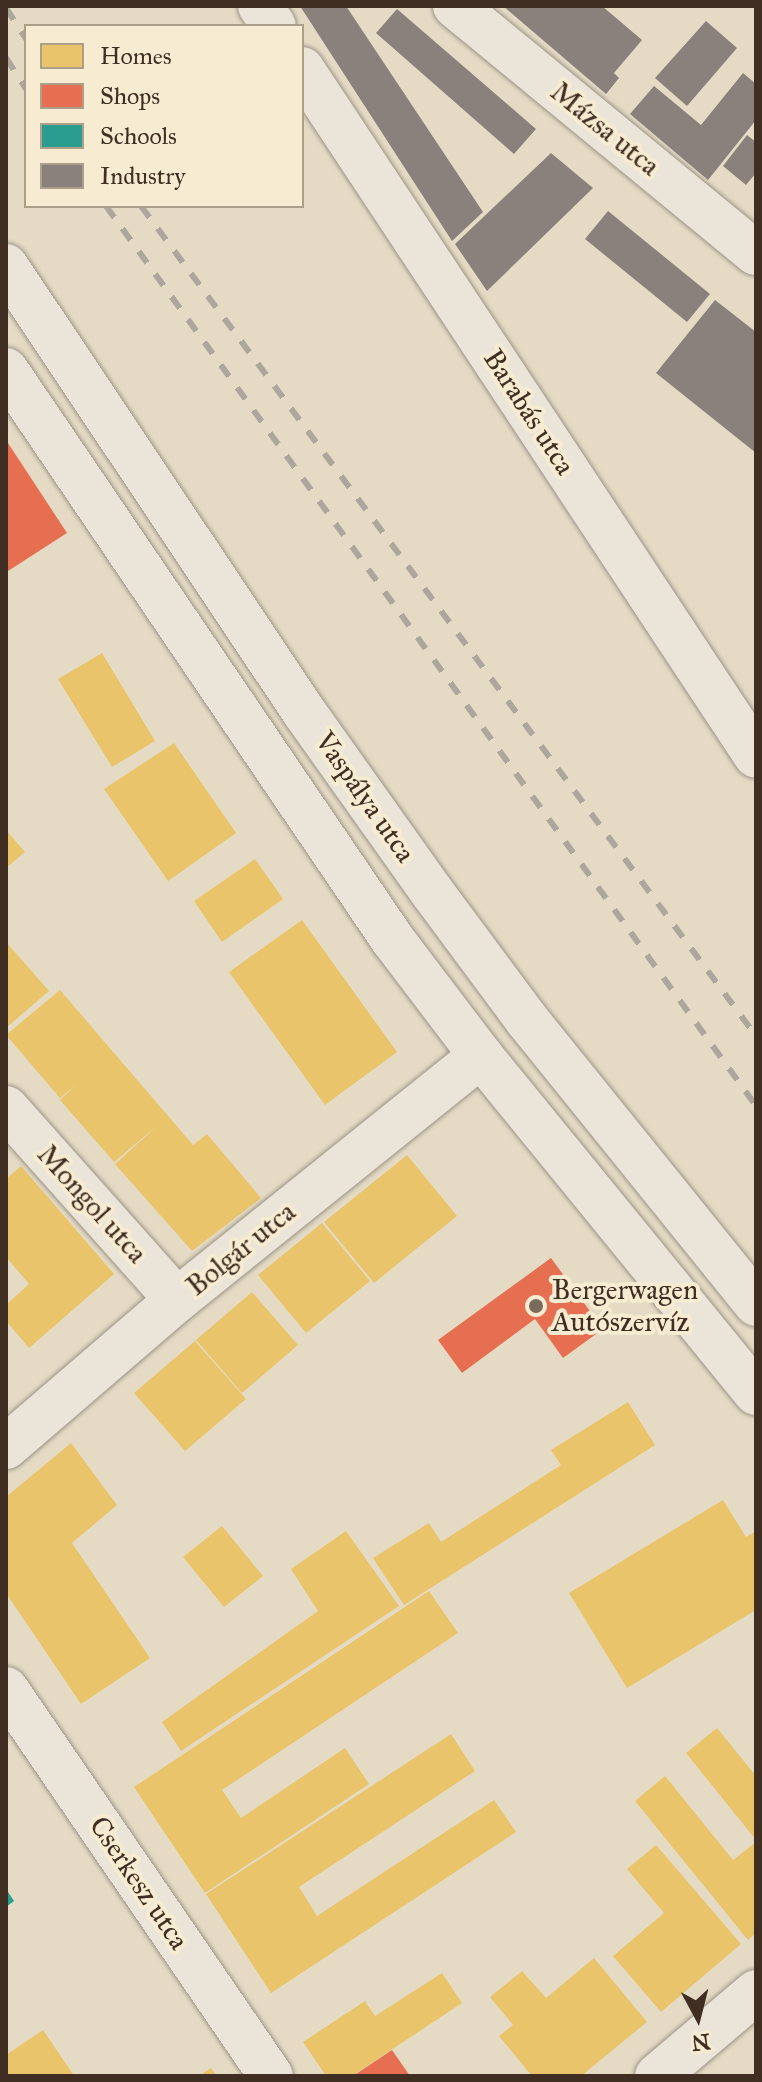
<!DOCTYPE html>
<html>
<head>
<meta charset="utf-8">
<style>
  body { margin:0 }
  #map { position:relative; width:762px; height:2082px; overflow:hidden; background:#e5dbc5; font-family:"IM FELL Great Primer",serif }
  div>[style] { position:absolute }
  .homes>* { inset:0; background:#e9c46a }
  .shops>* { inset:0; background:#e76f51 }
  .schools>* { inset:0; background:#2a9d8f }
  .industry>* { inset:0; background:#8a817c }
  .roads { filter:drop-shadow(0 0 2px #9c9487) drop-shadow(0 0 2px #9c9487) }
  .street>* { height:44px; margin:-22px; padding:0 22px; transform-origin:22px; border-radius:22px; background:#eae4d9 }
  .secondary>* { height:44px; margin:-22px; padding:0 22px; transform-origin:22px; border-radius:22px; background:#eae4d9 }
  .rail>* { height:6px; margin-top:-3px; transform-origin:0; background:repeating-linear-gradient(90deg,#ada69d 0 14px,transparent 0 28px) }
  .dots>* { width:22px; height:22px; translate:-50% -50%; box-sizing:border-box; border:4px solid #f7ebd1; border-radius:50% }
  span { translate:-50% -50%; white-space:nowrap; text-align:center; line-height:1.15; -webkit-text-stroke:8px #f7ebd1; paint-order:stroke }
  .street-label { font-size:28px; color:#402e23 }
  .poi-label { font-size:28px; color:#402e23 }
  .left { translate:0 -50%; text-align:left }
  .frame { position:absolute; inset:0; border:8px solid #402e23; pointer-events:none }
  .legend { position:absolute; left:24px; top:24px; width:280px; height:184px; box-sizing:border-box; background:#f7ebd1; border:2px solid #ae9f8b; margin:0; padding:10px 14px; list-style:none; font-size:24px; color:#402e23 }
  .legend li { display:flex; align-items:center; gap:16px; height:40px }
  .legend b { width:40px; border:2px solid #ae9f8b }
  .north { position:absolute; left:658px; top:1978px; width:80px; height:80px; -webkit-text-stroke:6px #f7ebd1; paint-order:stroke; rotate:173deg; font-size:22px; font-weight:700; line-height:32px; text-align:center; color:#402e23 }
  .north::after { content:''; display:block; margin:auto; width:28px; height:36px; background:#402e23; clip-path:polygon(50% 0,100% 100%,50% 72%,0 100%) }
</style>
</head>
<body>
<div id="map">
  <div class="homes">
    <i style="clip-path:polygon(102px 653px,155px 741px,112px 767px,58px 679px)"></i>
    <i style="clip-path:polygon(174px 743px,236px 833px,168px 881px,104px 789px)"></i>
    <i style="clip-path:polygon(6px 830px,25px 852px,6px 868px)"></i>
    <i style="clip-path:polygon(255px 859px,283px 899px,222px 942px,194px 901px)"></i>
    <i style="clip-path:polygon(302px 920px,397px 1052px,325px 1105px,229px 972px)"></i>
    <i style="clip-path:polygon(6px 942px,49px 991px,6px 1028px)"></i>
    <i style="clip-path:polygon(60px 990px,193px 1145px,207px 1134px,261px 1198px,192px 1251px,115px 1164px,158px 1125px,114px 1162px,60px 1100px,77px 1084px,60px 1098px,6px 1035px)"></i>
    <i style="clip-path:polygon(407px 1155px,457px 1216px,374px 1283px,324px 1222px)"></i>
    <i style="clip-path:polygon(21px 1166px,114px 1274px,29px 1348px,6px 1321px,6px 1305px,29px 1284px,6px 1257px,6px 1179px)"></i>
    <i style="clip-path:polygon(322px 1223px,370px 1281px,306px 1333px,258px 1275px)"></i>
    <i style="clip-path:polygon(252px 1292px,298px 1345px,242px 1393px,196px 1340px)"></i>
    <i style="clip-path:polygon(195px 1341px,246px 1399px,185px 1451px,134px 1393px)"></i>
    <i style="clip-path:polygon(628px 1402px,655px 1445px,404px 1605px,373px 1558px,429px 1523px,441px 1542px,561px 1465px,551px 1450px)"></i>
    <i style="clip-path:polygon(71px 1443px,117px 1505px,72px 1543px,150px 1658px,81px 1704px,6px 1593px,6px 1497px)"></i>
    <i style="clip-path:polygon(723px 1500px,746px 1537px,756px 1531px,756px 1610px,627px 1688px,569px 1593px)"></i>
    <i style="clip-path:polygon(222px 1526px,263px 1576px,224px 1607px,183px 1557px)"></i>
    <i style="clip-path:polygon(346px 1531px,399px 1606px,181px 1751px,162px 1722px,318px 1611px,291px 1569px)"></i>
    <i style="clip-path:polygon(429px 1591px,458px 1633px,222px 1790px,241px 1818px,345px 1748px,369px 1784px,205px 1893px,134px 1787px)"></i>
    <i style="clip-path:polygon(717px 1728px,756px 1776px,756px 1840px,686px 1753px)"></i>
    <i style="clip-path:polygon(451px 1734px,475px 1771px,299px 1887px,317px 1916px,494px 1800px,516px 1832px,271px 1993px,206px 1894px)"></i>
    <i style="clip-path:polygon(665px 1776px,733px 1860px,756px 1842px,756px 1933px,748px 1940px,635px 1801px)"></i>
    <i style="clip-path:polygon(656px 1845px,741px 1944px,661px 2012px,613px 1956px,664px 1913px,627px 1869px)"></i>
    <i style="clip-path:polygon(594px 1958px,647px 2022px,581px 2076px,532px 2076px,499px 2036px,513px 2025px,490px 1997px,522px 1971px,546px 1998px)"></i>
    <i style="clip-path:polygon(442px 1973px,462px 2003px,352px 2076px,326px 2076px,303px 2042px,365px 2001px,375px 2016px)"></i>
    <i style="clip-path:polygon(43px 2030px,73px 2074px,6px 2076px,6px 2055px)"></i>
    <i style="clip-path:polygon(211px 2068px,217px 2076px,199px 2076px)"></i>
  </div>
  <div class="shops">
    <i style="clip-path:polygon(6px 440px,67px 533px,8px 571px,6px 568px)"></i>
    <i style="clip-path:polygon(551px 1258px,603px 1329px,563px 1358px,535px 1319px,462px 1373px,438px 1340px)"></i>
    <i style="clip-path:polygon(392px 2050px,410px 2076px,353px 2076px)"></i>
  </div>
  <div class="schools">
    <i style="clip-path:polygon(6px 1889px,14px 1901px,6px 1907px)"></i>
  </div>
  <div class="industry">
    <i style="clip-path:polygon(300px 6px,346px 6px,483px 212px,452px 241px)"></i>
    <i style="clip-path:polygon(503px 6px,602px 6px,642px 40px,614px 73px,619px 78px,606px 94px)"></i>
    <i style="clip-path:polygon(397px 9px,536px 129px,514px 154px,376px 33px)"></i>
    <i style="clip-path:polygon(706px 21px,737px 48px,687px 106px,655px 78px)"></i>
    <i style="clip-path:polygon(743px 73px,756px 84px,756px 120px,708px 180px,630px 114px,654px 86px,701px 125px)"></i>
    <i style="clip-path:polygon(747px 135px,756px 142px,756px 173px,746px 185px,723px 166px)"></i>
    <i style="clip-path:polygon(551px 153px,593px 188px,487px 291px,455px 244px)"></i>
    <i style="clip-path:polygon(608px 211px,710px 294px,687px 322px,585px 239px)"></i>
    <i style="clip-path:polygon(715px 300px,756px 332px,756px 453px,656px 373px)"></i>
  </div>
  <div class="roads">
    <div class="street">
      <i style="left:260px;top:6px;width:24px;rotate:55deg"></i>
      <i style="left:455px;top:6px;width:389px;rotate:39.4deg"></i>
      <i style="left:302px;top:69px;width:823px;rotate:56.54deg"></i>
      <i style="left:6px;top:1108px;width:257px;rotate:48.3deg"></i>
      <i style="left:6px;top:1447px;width:225px;rotate:-40.7deg"></i>
      <i style="left:177px;top:1300px;width:390px;rotate:-38.8deg"></i>
      <i style="left:6px;top:1689px;width:469px;rotate:55.6deg"></i>
      <i style="left:657px;top:2076px;width:130px;rotate:-40.3deg"></i>
    </div>
    <div class="secondary">
      <i style="left:6px;top:266px;width:536px;rotate:56.25deg"></i>
      <i style="left:304px;top:712px;width:221px;rotate:54.6deg"></i>
      <i style="left:432px;top:892px;width:159px;rotate:53.4deg"></i>
      <i style="left:527px;top:1020px;width:365px;rotate:51.1deg"></i>
      <i style="left:6px;top:370px;width:689px;rotate:55.83deg"></i>
      <i style="left:393px;top:940px;width:146px;rotate:52.8deg"></i>
      <i style="left:481px;top:1056px;width:435px;rotate:50.8deg"></i>
    </div>
  </div>
  <div class="rail">
    <i style="left:6px;top:8px;width:37px;rotate:57deg"></i>
    <i style="left:6px;top:58px;width:37px;rotate:57deg"></i>
    <i style="left:106px;top:206px;width:1110px;rotate:54.16deg"></i>
    <i style="left:141px;top:206px;width:1033px;rotate:53.46deg"></i>
  </div>
  <div class="dots">
    <i style="left:536px;top:1306px;background:#7a6b5c"></i>
  </div>
  <div class="street-label">
    <span style="left:605px;top:129px;rotate:39deg">Mázsa utca</span>
    <span style="left:529px;top:412px;rotate:57deg">Barabás utca</span>
    <span style="left:365px;top:797px;rotate:55deg">Vaspálya utca</span>
    <span style="left:92px;top:1204px;rotate:48deg">Mongol utca</span>
    <span style="left:241px;top:1249px;rotate:-39deg">Bolgár utca</span>
    <span style="left:139px;top:1883px;rotate:56deg">Cserkesz utca</span>
  </div>
  <div class="poi-label">
    <span class="left" style="left:552px;top:1306px">Bergerwagen<br>Autószervíz</span>
  </div>
  <div class="frame"></div>
  <ul class="legend">
  <li><b style="height:22px;background:#e9c46a"></b>Homes</li>
  <li><b style="height:22px;background:#e76f51"></b>Shops</li>
  <li><b style="height:22px;background:#2a9d8f"></b>Schools</li>
  <li><b style="height:22px;background:#8a817c"></b>Industry</li>
  </ul>
  <div class="north">N</div>
</div>
</body>
</html>
